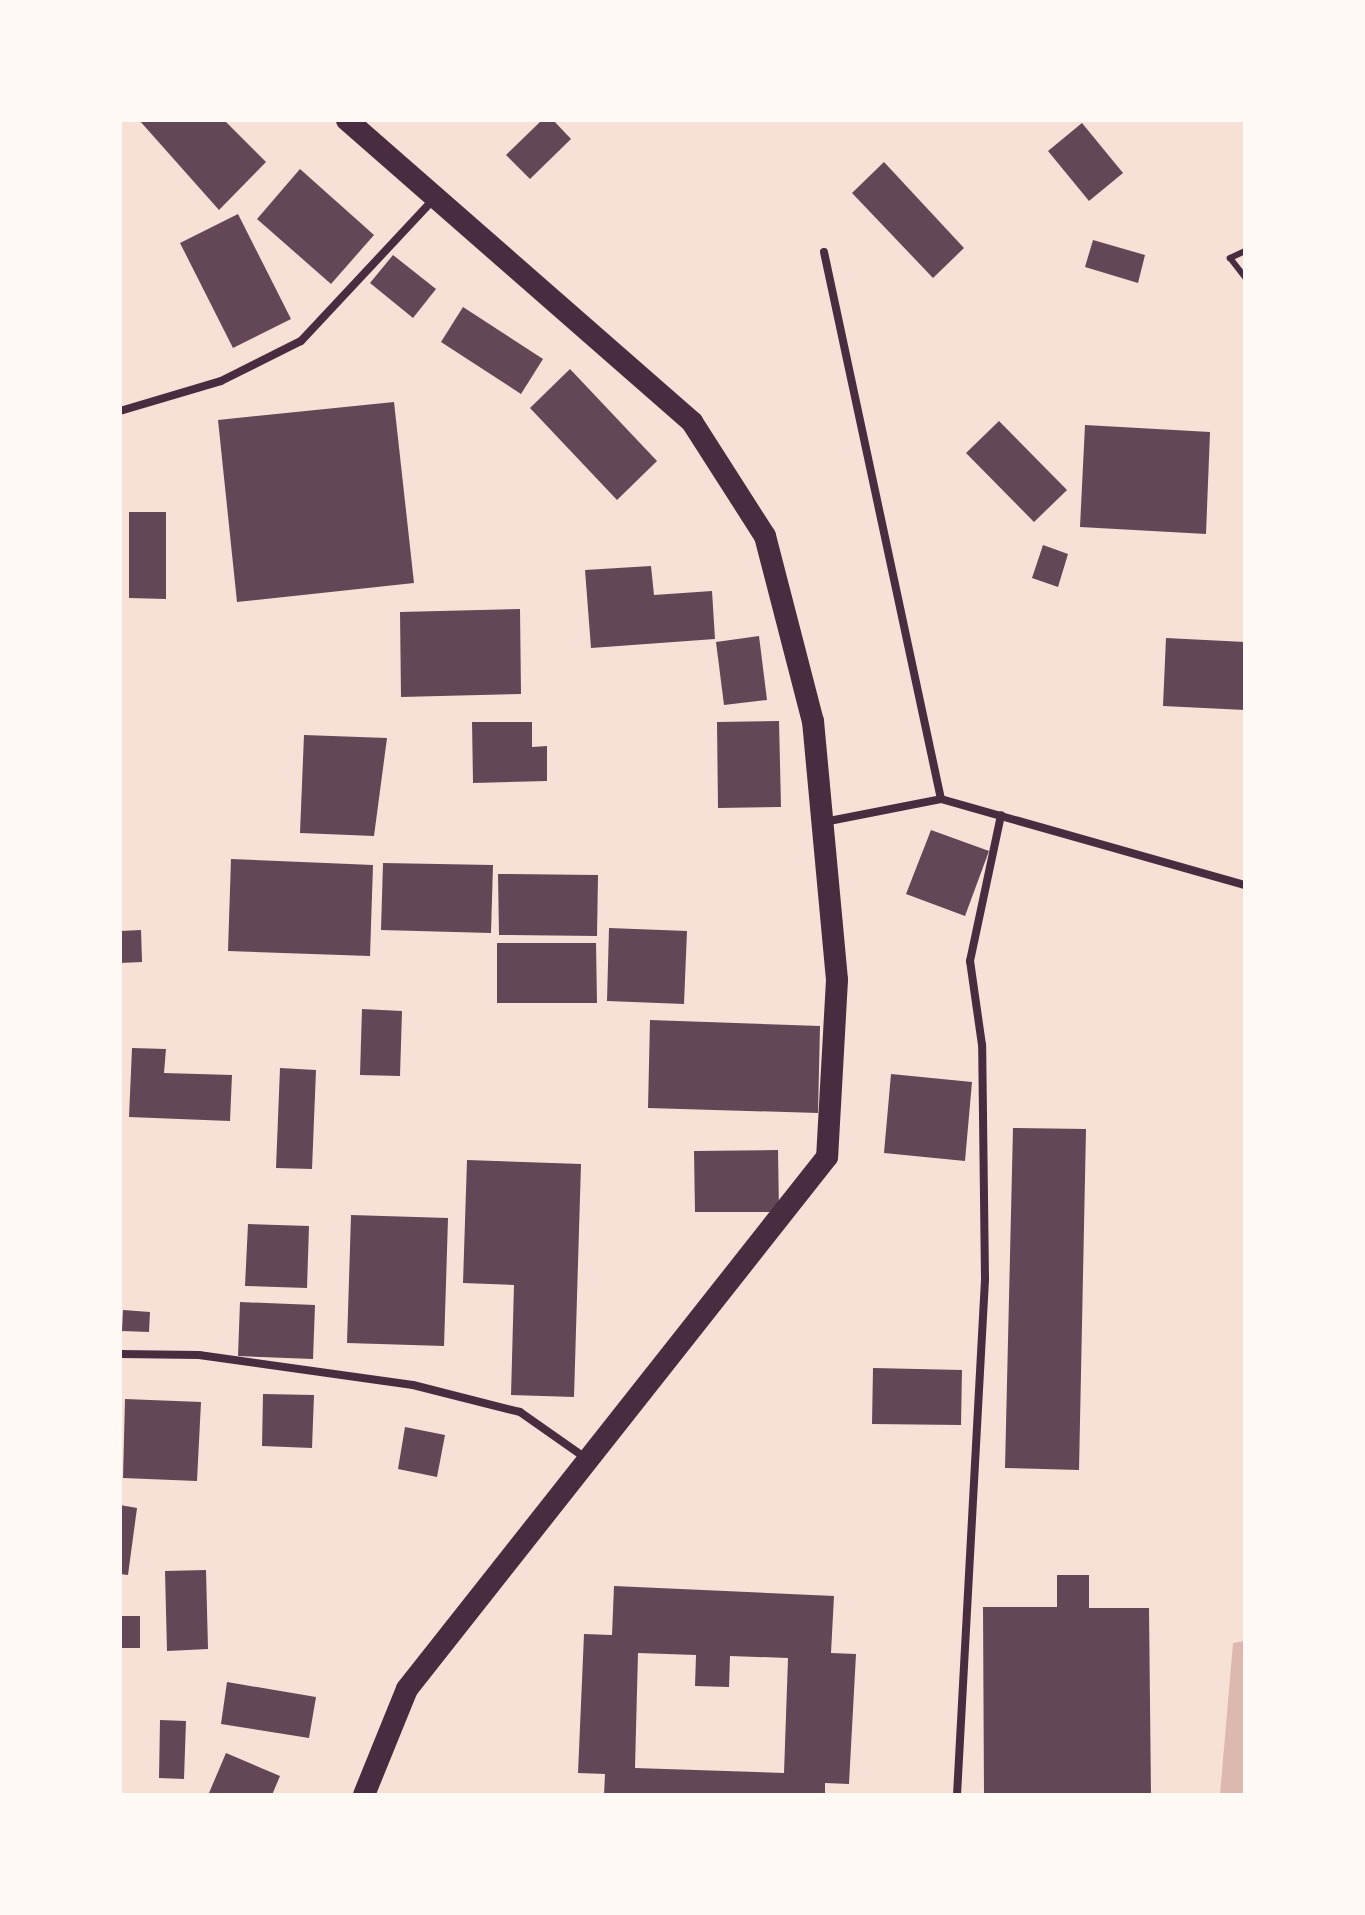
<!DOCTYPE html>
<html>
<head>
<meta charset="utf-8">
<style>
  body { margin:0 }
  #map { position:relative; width:1365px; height:1915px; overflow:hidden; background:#f7e1d7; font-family:"Sofia Sans Condensed",sans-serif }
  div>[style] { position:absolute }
  .water>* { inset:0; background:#dcb8b0 }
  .building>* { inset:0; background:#644757 }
  .service>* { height:6px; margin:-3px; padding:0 3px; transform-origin:3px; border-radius:3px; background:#4a2c40 }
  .minor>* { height:8px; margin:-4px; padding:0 4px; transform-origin:4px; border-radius:4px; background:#4a2c40 }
  .trunk>* { height:22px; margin:-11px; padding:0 11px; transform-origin:11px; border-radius:11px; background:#4a2c40 }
  span { translate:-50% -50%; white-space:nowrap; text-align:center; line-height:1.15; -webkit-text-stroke:8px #fffaf5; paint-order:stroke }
  .frame { position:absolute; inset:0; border:122px solid #fffaf5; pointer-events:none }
</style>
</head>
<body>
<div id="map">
  <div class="water">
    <i style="clip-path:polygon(1245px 1641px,1245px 1795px,1220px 1795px,1233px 1643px)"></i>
  </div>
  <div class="building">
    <i style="clip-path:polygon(139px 120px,224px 120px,266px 162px,219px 210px)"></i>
    <i style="clip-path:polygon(542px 120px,553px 120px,571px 139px,530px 179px,506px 155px)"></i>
    <i style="clip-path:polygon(1082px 123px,1123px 173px,1089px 201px,1048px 151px)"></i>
    <i style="clip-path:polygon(884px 162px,964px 248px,933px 278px,852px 193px)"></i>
    <i style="clip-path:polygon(300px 169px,374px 235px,331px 284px,257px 219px)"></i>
    <i style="clip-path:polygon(238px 214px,291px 319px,233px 348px,180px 243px)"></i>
    <i style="clip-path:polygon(1093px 240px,1145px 255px,1138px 283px,1085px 267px)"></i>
    <i style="clip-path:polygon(393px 255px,436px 289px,413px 318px,370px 283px)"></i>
    <i style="clip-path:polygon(463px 307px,543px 359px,521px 394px,441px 342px)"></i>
    <i style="clip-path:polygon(570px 369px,657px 461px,617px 500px,530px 408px)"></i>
    <i style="clip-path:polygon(394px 402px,414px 583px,237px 602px,218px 420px)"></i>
    <i style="clip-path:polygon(999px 421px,1067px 490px,1034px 522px,966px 453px)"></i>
    <i style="clip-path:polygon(1085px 425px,1210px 432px,1206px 534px,1080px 527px)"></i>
    <i style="clip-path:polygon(129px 512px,166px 512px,166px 599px,129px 598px)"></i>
    <i style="clip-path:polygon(1043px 545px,1068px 554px,1058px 587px,1032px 578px)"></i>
    <i style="clip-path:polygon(651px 566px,654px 595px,712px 591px,715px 639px,591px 648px,585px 570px)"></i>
    <i style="clip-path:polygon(520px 609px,521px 694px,401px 697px,400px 612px)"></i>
    <i style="clip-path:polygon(759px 636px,767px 700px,724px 705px,716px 642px)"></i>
    <i style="clip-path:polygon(1166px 638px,1245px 642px,1245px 710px,1163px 706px)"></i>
    <i style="clip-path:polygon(779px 721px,781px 807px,718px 808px,717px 722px)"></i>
    <i style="clip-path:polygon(472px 722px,532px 722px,532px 747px,547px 746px,547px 781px,473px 783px)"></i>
    <i style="clip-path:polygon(304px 735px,387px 738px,374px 836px,300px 833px)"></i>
    <i style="clip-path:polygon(931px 830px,989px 851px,965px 916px,906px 894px)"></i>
    <i style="clip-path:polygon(231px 859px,373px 865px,370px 956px,228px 951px)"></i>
    <i style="clip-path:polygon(383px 863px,493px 865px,491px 933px,381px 930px)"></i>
    <i style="clip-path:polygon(498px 874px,598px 875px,597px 936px,499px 935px)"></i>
    <i style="clip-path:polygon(609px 928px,687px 931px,684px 1004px,607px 1001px)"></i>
    <i style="clip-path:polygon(141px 930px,142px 962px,120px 963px,120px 931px)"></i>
    <i style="clip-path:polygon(497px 943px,596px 943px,597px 1003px,497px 1003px)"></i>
    <i style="clip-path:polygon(362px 1009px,402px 1011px,400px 1076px,360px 1075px)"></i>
    <i style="clip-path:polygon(650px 1020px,820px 1026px,818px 1113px,648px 1108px)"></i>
    <i style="clip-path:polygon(132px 1048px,166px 1049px,164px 1073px,232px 1075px,230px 1121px,129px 1117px)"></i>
    <i style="clip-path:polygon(280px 1068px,316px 1070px,312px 1169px,276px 1168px)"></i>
    <i style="clip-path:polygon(891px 1074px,972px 1082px,965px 1161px,884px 1153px)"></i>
    <i style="clip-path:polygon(1013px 1128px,1086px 1129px,1079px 1470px,1005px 1468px)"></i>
    <i style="clip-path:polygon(778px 1150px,779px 1212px,695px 1212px,694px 1151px)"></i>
    <i style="clip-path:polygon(467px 1160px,581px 1164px,574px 1397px,511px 1395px,514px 1285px,463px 1283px)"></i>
    <i style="clip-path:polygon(351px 1215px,448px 1218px,444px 1346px,347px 1343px)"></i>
    <i style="clip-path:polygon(248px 1224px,309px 1226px,307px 1288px,245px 1286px)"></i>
    <i style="clip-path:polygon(240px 1302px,315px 1305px,313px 1359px,238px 1356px)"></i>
    <i style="clip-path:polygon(123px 1310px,150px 1312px,149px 1332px,122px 1331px)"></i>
    <i style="clip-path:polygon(873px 1368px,962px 1370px,961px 1425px,872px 1424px)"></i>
    <i style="clip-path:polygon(263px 1394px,314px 1395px,312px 1448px,262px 1446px)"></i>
    <i style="clip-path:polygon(125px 1399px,201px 1402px,197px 1481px,123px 1478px)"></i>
    <i style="clip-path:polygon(405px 1427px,445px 1435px,437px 1477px,398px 1469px)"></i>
    <i style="clip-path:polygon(120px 1505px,137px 1508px,128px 1575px,120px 1574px)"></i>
    <i style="clip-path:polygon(206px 1570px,208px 1649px,167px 1651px,165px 1571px)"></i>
    <i style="clip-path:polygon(1057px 1575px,1089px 1575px,1089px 1608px,1149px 1608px,1151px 1795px,984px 1795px,983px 1607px,1057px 1607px)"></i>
    <i style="clip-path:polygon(evenodd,614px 1586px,834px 1596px,831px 1653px,856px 1654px,849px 1784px,825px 1783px,825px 1795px,604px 1795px,605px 1774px,578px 1773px,584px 1634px,612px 1635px,614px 1586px,638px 1653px,696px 1655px,695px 1686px,729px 1687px,730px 1656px,788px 1658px,784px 1773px,635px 1768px,638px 1653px)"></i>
    <i style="clip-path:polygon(120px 1616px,140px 1616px,140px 1648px,120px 1648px)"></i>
    <i style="clip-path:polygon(227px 1682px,316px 1697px,309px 1738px,221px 1724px)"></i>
    <i style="clip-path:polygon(160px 1720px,186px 1721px,184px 1779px,159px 1778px)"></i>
    <i style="clip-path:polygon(226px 1753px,280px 1776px,272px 1795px,209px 1793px)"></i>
  </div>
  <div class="service">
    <i style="left:1245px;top:251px;width:17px;rotate:155deg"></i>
    <i style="left:1230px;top:258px;width:24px;rotate:52deg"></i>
  </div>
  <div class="minor">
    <i style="left:824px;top:252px;width:559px;rotate:77.93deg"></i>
    <i style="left:120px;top:411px;width:105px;rotate:-16.5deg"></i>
    <i style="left:221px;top:381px;width:89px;rotate:-26.6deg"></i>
    <i style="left:301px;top:341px;width:193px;rotate:-46.9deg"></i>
    <i style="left:824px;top:822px;width:119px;rotate:-11.1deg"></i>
    <i style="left:941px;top:799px;width:316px;rotate:15.8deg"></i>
    <i style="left:120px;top:1354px;width:79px;rotate:0.7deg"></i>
    <i style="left:199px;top:1355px;width:216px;rotate:8deg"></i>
    <i style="left:413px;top:1385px;width:110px;rotate:14.2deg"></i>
    <i style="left:520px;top:1412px;width:78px;rotate:35.1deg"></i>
    <i style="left:957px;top:1795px;width:517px;rotate:-86.89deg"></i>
    <i style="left:985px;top:1279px;width:234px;rotate:-90.7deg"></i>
    <i style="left:982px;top:1045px;width:85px;rotate:-98.1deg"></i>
    <i style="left:970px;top:961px;width:149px;rotate:-78deg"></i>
  </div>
  <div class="trunk">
    <i style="left:347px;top:120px;width:459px;rotate:41.2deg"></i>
    <i style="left:692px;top:422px;width:135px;rotate:57.4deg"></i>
    <i style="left:765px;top:536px;width:191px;rotate:75.5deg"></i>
    <i style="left:813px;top:721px;width:260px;rotate:84.7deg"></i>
    <i style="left:837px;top:980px;width:177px;rotate:93.2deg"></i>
    <i style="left:827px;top:1157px;width:678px;rotate:128.29deg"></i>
    <i style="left:407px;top:1689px;width:114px;rotate:112.1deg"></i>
  </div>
  <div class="frame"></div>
</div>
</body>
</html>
